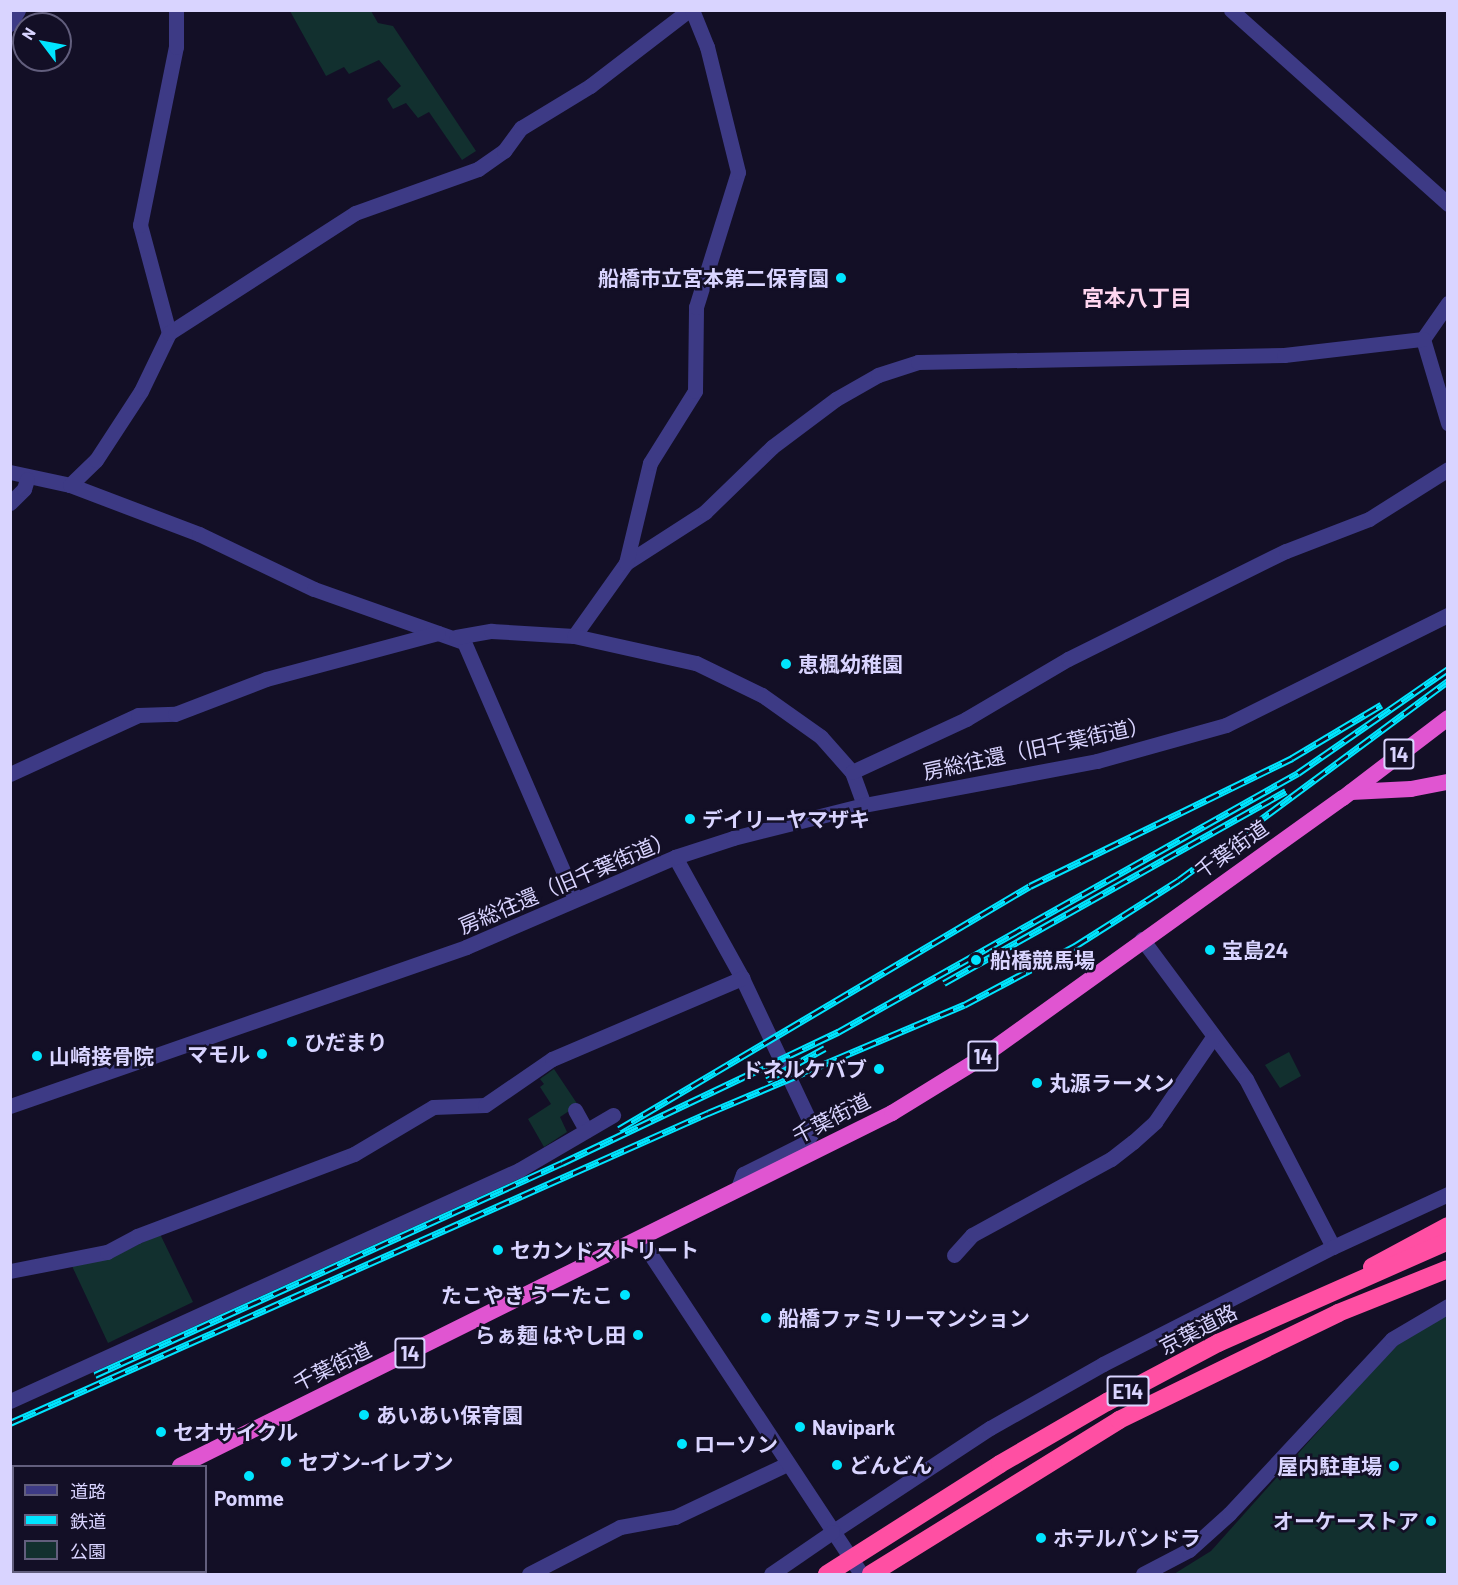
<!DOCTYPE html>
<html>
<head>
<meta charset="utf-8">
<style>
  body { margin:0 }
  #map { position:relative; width:1458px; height:1585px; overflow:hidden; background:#130f26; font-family:Barlow,"Noto Sans JP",sans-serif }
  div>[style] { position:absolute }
  .green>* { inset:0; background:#12302f }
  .minor>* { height:15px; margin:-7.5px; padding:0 7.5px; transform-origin:7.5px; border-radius:7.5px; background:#3d3a85 }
  .tertiary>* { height:15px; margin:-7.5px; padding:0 7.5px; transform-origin:7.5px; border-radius:7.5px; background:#3d3a85 }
  .trunk>* { height:16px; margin:-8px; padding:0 8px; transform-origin:8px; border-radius:8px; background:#e055d1 }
  .motorway>* { height:18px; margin:-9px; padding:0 9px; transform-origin:9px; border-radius:9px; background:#ff4fa3 }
  .rail>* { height:7px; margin-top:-3.5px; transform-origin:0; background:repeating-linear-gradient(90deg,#130f26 0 14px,#00e5ff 0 28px); box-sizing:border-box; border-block:2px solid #00e5ff }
  .motorway-bridge>* { height:18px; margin:-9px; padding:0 9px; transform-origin:9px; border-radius:9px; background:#ff4fa3 }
  .dots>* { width:16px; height:16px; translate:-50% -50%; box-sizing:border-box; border:3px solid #130f26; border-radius:50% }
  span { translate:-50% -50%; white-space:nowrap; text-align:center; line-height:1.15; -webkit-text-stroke:5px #130f26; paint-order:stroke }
  .shield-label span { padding:2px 4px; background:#130f26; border:2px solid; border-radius:4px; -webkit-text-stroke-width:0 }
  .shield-label { font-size:20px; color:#d9d4ff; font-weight:700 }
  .poi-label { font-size:21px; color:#d9d4ff; font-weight:700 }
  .right { translate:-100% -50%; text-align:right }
  .left { translate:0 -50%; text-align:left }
  .street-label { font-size:21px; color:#d9d4ff }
  .neighbourhood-label { font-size:22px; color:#ffd6f0; font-weight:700 }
  .frame { position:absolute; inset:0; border:12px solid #d9d4ff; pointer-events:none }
  .legend { position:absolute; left:12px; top:1465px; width:195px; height:108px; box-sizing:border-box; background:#130f26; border:2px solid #625e7d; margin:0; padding:8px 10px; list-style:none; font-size:18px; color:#d9d4ff }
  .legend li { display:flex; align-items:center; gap:12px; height:30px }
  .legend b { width:30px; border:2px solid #625e7d }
  .north { position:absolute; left:12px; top:12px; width:60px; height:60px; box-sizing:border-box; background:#130f26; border:2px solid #625e7d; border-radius:50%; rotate:302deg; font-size:16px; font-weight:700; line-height:24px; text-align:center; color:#d9d4ff }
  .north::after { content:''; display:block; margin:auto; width:21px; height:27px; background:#00e5ff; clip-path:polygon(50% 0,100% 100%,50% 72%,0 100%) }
</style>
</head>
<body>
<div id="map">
  <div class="green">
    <i style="clip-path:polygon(290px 11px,371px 11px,378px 23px,393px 26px,476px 151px,462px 160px,429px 112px,418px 118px,406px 103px,393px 109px,387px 99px,401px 86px,379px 60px,349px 74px,344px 67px,326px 76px)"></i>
    <i style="clip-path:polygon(1289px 1052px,1301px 1076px,1280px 1088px,1265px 1065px)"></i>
    <i style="clip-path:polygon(554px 1069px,578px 1105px,560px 1117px,567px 1132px,544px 1147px,528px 1119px,551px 1104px,540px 1087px,544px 1084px,540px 1079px)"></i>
    <i style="clip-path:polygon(160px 1234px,193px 1302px,108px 1343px,72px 1266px,115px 1256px)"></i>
    <i style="clip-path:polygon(1447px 1315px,1447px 1574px,1174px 1574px,1211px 1551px,1380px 1362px,1401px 1342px)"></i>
  </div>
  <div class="minor">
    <i style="left:1231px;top:10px;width:291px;rotate:41.8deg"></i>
    <i style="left:10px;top:24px;width:16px;rotate:-60deg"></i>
    <i style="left:1448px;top:303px;width:44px;rotate:124.8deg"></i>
    <i style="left:1423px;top:339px;width:88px;rotate:73.4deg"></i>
    <i style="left:169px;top:333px;width:112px;rotate:-105deg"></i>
    <i style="left:140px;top:225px;width:182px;rotate:-78.6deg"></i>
    <i style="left:176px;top:47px;width:37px;rotate:-90deg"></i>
    <i style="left:10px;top:472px;width:61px;rotate:12.2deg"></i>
    <i style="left:70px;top:485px;width:138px;rotate:20.8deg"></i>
    <i style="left:199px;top:534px;width:127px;rotate:25.6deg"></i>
    <i style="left:314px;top:589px;width:159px;rotate:19.5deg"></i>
    <i style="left:464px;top:642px;width:280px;rotate:66.6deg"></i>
    <i style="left:70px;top:485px;width:36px;rotate:-44deg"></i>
    <i style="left:96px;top:460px;width:82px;rotate:-56.9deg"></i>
    <i style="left:141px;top:391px;width:64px;rotate:-64.2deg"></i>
    <i style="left:169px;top:333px;width:221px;rotate:-32.8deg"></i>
    <i style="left:355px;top:213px;width:131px;rotate:-19.7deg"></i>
    <i style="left:478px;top:169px;width:32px;rotate:-35deg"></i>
    <i style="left:504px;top:151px;width:29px;rotate:-54deg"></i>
    <i style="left:521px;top:128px;width:81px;rotate:-31.3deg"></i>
    <i style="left:590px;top:86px;width:125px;rotate:-37.5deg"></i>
    <i style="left:10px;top:503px;width:20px;rotate:-45deg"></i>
    <i style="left:24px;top:489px;width:10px;rotate:-73deg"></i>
    <i style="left:626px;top:563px;width:94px;rotate:-32.8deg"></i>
    <i style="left:705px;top:512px;width:93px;rotate:-44.1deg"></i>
    <i style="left:772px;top:447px;width:80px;rotate:-36.9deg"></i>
    <i style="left:836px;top:399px;width:48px;rotate:-29.7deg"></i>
    <i style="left:878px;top:375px;width:42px;rotate:-18deg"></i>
    <i style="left:918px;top:362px;width:366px;rotate:-1.1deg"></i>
    <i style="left:1284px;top:355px;width:140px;rotate:-6.6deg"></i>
    <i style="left:574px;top:636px;width:90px;rotate:-54.5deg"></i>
    <i style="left:626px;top:563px;width:103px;rotate:-76.5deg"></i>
    <i style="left:650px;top:463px;width:85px;rotate:-58deg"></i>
    <i style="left:695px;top:391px;width:84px;rotate:-89.3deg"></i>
    <i style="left:696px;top:307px;width:141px;rotate:-72.7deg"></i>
    <i style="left:738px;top:172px;width:129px;rotate:-103.9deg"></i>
    <i style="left:707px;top:47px;width:40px;rotate:-112deg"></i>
    <i style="left:456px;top:637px;width:36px;rotate:-10deg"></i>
    <i style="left:491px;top:631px;width:83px;rotate:3.4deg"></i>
    <i style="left:574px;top:636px;width:125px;rotate:12.5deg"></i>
    <i style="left:696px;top:663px;width:73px;rotate:25.9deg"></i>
    <i style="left:762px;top:695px;width:72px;rotate:35.4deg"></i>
    <i style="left:821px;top:737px;width:47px;rotate:48.5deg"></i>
    <i style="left:852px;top:772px;width:35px;rotate:70deg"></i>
    <i style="left:852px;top:772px;width:126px;rotate:-24.9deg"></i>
    <i style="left:966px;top:719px;width:118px;rotate:-30.5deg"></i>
    <i style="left:1068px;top:659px;width:243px;rotate:-26.4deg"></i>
    <i style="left:1286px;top:551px;width:89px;rotate:-21.1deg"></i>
    <i style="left:1369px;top:519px;width:93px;rotate:-32.3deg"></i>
    <i style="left:10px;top:774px;width:141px;rotate:-24.7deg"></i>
    <i style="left:138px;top:715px;width:37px;rotate:-2deg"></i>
    <i style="left:175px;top:714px;width:97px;rotate:-21deg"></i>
    <i style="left:266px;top:679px;width:178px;rotate:-15deg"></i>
    <i style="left:675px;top:857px;width:138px;rotate:61deg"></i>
    <i style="left:742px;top:978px;width:168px;rotate:64.7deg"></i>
    <i style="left:814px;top:1130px;width:16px;rotate:125deg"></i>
    <i style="left:805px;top:1143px;width:69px;rotate:153.4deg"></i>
    <i style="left:743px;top:1174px;width:15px;rotate:110deg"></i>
    <i style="left:1142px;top:939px;width:174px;rotate:53.4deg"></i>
    <i style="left:1246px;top:1079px;width:189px;rotate:62.6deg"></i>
    <i style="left:575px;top:1110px;width:23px;rotate:61deg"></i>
    <i style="left:954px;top:1255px;width:27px;rotate:-48deg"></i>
    <i style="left:972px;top:1235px;width:158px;rotate:-28.7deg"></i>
    <i style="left:1111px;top:1159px;width:28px;rotate:-38deg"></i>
    <i style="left:1133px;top:1142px;width:30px;rotate:-42deg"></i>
    <i style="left:1155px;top:1122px;width:103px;rotate:-55.7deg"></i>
    <i style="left:10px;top:1271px;width:99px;rotate:-11.1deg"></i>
    <i style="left:107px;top:1252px;width:34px;rotate:-28deg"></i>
    <i style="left:137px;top:1236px;width:232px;rotate:-20.7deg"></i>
    <i style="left:354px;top:1154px;width:92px;rotate:-30.7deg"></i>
    <i style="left:433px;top:1107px;width:52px;rotate:-2.2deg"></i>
    <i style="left:485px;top:1105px;width:81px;rotate:-34.5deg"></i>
    <i style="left:552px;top:1059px;width:207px;rotate:-23.1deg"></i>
    <i style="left:10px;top:1401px;width:559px;rotate:-24.41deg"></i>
    <i style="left:519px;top:1170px;width:109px;rotate:-30.3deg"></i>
    <i style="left:832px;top:1532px;width:189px;rotate:-33.4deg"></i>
    <i style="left:990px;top:1428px;width:130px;rotate:-29.5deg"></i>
    <i style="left:1103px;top:1364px;width:258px;rotate:-27deg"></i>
    <i style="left:1333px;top:1247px;width:127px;rotate:-24.7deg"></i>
    <i style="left:529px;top:1574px;width:102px;rotate:-27.3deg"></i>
    <i style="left:620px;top:1527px;width:56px;rotate:-10.3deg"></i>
    <i style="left:675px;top:1517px;width:124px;rotate:-25.3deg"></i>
  </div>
  <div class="tertiary">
    <i style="left:10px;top:1106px;width:483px;rotate:-19.2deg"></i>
    <i style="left:466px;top:947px;width:228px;rotate:-23.3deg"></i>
    <i style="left:675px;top:857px;width:61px;rotate:-18.1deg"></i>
    <i style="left:733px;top:838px;width:135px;rotate:-14.1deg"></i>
    <i style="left:864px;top:805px;width:237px;rotate:-10.7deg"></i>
    <i style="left:1097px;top:761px;width:134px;rotate:-15.6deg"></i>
    <i style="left:1226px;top:725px;width:248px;rotate:-26.4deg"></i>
    <i style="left:641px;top:1240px;width:400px;rotate:56.6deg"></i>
    <i style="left:771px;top:1574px;width:74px;rotate:-34.5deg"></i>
    <i style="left:1143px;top:1574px;width:52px;rotate:-27.6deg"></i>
    <i style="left:1189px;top:1550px;width:54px;rotate:-42deg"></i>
    <i style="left:1229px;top:1514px;width:239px;rotate:-47deg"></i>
    <i style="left:1392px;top:1339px;width:65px;rotate:-30.5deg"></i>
  </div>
  <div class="trunk">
    <i style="left:1351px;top:792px;width:60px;rotate:-2.9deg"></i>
    <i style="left:1411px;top:789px;width:38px;rotate:-11deg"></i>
    <i style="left:180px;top:1466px;width:795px;rotate:-26.37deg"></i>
    <i style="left:892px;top:1113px;width:97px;rotate:-31.6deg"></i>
    <i style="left:975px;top:1062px;width:453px;rotate:-35.7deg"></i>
    <i style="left:1343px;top:798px;width:132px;rotate:-37.3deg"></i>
    <i style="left:10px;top:1553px;width:4px;rotate:-27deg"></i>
  </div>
  <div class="motorway">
    <i style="left:1372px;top:1267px;width:86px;rotate:-28.3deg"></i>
    <i style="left:871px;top:1574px;width:292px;rotate:-31.8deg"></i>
    <i style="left:1119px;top:1420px;width:244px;rotate:-26deg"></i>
    <i style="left:1338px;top:1313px;width:118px;rotate:-21.8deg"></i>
  </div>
  <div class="rail">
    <i style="left:944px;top:983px;width:392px;rotate:-29.3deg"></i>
    <i style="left:767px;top:1080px;width:66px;rotate:-28.9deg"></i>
    <i style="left:619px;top:1129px;width:477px;rotate:-30.6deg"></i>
    <i style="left:1030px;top:886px;width:292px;rotate:-26deg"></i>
    <i style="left:1292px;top:758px;width:104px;rotate:-30.8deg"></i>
    <i style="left:95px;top:1375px;width:513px;rotate:-24.42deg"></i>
    <i style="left:562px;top:1163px;width:306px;rotate:-25.4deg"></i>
    <i style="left:838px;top:1032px;width:528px;rotate:-29.38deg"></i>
    <i style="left:1298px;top:773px;width:183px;rotate:-34.7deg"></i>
    <i style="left:10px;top:1423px;width:764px;rotate:-23.95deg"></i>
    <i style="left:708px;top:1113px;width:278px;rotate:-22.9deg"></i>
    <i style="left:964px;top:1005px;width:126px;rotate:-28deg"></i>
    <i style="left:1075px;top:946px;width:123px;rotate:-32.4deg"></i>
    <i style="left:1179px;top:880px;width:335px;rotate:-36.5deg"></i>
  </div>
  <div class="motorway-bridge">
    <i style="left:827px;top:1574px;width:205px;rotate:-32.4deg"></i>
    <i style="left:1000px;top:1464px;width:124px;rotate:-30.1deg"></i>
    <i style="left:1107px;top:1402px;width:126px;rotate:-28deg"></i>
    <i style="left:1218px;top:1343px;width:252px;rotate:-23.9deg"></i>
  </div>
  <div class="dots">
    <i style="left:841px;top:278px;background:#00e5ff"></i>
    <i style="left:786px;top:664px;background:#00e5ff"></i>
    <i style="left:690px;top:819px;background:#00e5ff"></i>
    <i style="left:1210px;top:950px;background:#00e5ff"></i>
    <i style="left:976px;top:960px;background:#00e5ff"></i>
    <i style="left:292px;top:1042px;background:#00e5ff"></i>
    <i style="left:262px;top:1054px;background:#00e5ff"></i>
    <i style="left:37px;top:1056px;background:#00e5ff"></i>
    <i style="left:879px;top:1069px;background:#00e5ff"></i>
    <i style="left:1037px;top:1083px;background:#00e5ff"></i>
    <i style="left:498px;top:1250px;background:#00e5ff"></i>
    <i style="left:625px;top:1295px;background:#00e5ff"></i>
    <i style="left:766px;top:1318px;background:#00e5ff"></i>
    <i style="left:638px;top:1335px;background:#00e5ff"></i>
    <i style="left:364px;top:1415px;background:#00e5ff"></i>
    <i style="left:800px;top:1427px;background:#00e5ff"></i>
    <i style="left:161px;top:1432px;background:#00e5ff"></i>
    <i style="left:682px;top:1444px;background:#00e5ff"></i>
    <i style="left:286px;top:1462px;background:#00e5ff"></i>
    <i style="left:837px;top:1465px;background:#00e5ff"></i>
    <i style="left:1394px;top:1466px;background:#00e5ff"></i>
    <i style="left:249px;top:1476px;background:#00e5ff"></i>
    <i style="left:1431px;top:1521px;background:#00e5ff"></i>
    <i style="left:1041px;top:1538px;background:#00e5ff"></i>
  </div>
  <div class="shield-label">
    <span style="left:1399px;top:754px">14</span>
    <span style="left:983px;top:1056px">14</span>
    <span style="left:410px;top:1353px">14</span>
    <span style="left:1128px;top:1391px">E14</span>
  </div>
  <div class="poi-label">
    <span class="right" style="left:829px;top:278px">船橋市立宮本第二保育園</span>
    <span class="left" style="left:798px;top:664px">恵楓幼稚園</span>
    <span class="left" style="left:702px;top:819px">デイリーヤマザキ</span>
    <span class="left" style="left:1222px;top:950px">宝島24</span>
    <span class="left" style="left:990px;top:960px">船橋競馬場</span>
    <span class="left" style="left:304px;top:1042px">ひだまり</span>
    <span class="right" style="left:250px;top:1054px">マモル</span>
    <span class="left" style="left:49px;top:1056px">山崎接骨院</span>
    <span class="right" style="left:867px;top:1069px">ドネルケバブ</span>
    <span class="left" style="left:1049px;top:1083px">丸源ラーメン</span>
    <span class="left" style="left:510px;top:1250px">セカンドストリート</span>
    <span class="right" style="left:613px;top:1295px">たこやき うーたこ</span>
    <span class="left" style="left:778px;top:1318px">船橋ファミリーマンション</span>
    <span class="right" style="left:626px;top:1335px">らぁ麺 はやし田</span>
    <span class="left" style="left:376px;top:1415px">あいあい保育園</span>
    <span class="left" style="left:812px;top:1427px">Navipark</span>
    <span class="left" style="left:173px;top:1432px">セオサイクル</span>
    <span class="left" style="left:694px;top:1444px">ローソン</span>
    <span class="left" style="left:298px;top:1462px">セブン-イレブン</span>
    <span class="left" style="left:849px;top:1465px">どんどん</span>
    <span class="right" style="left:1382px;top:1466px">屋内駐車場</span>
    <span style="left:249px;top:1498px">Pomme</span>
    <span class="right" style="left:1419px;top:1521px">オーケーストア</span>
    <span class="left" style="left:1053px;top:1538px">ホテルパンドラ</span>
  </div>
  <div class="street-label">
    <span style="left:1036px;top:748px;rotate:-12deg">房総往還（旧千葉街道）</span>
    <span style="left:1231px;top:849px;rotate:-35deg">千葉街道</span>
    <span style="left:566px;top:882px;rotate:-23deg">房総往還（旧千葉街道）</span>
    <span style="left:831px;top:1118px;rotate:-27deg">千葉街道</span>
    <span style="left:1198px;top:1329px;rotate:-27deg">京葉道路</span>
    <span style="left:332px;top:1366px;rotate:-26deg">千葉街道</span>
  </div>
  <div class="neighbourhood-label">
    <span style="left:1137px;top:298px">宮本八丁目</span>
  </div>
  <div class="frame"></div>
  <ul class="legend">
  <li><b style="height:8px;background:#3d3a85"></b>道路</li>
  <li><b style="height:8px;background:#00e5ff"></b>鉄道</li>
  <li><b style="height:16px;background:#12302f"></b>公園</li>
  </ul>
  <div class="north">N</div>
</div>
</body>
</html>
